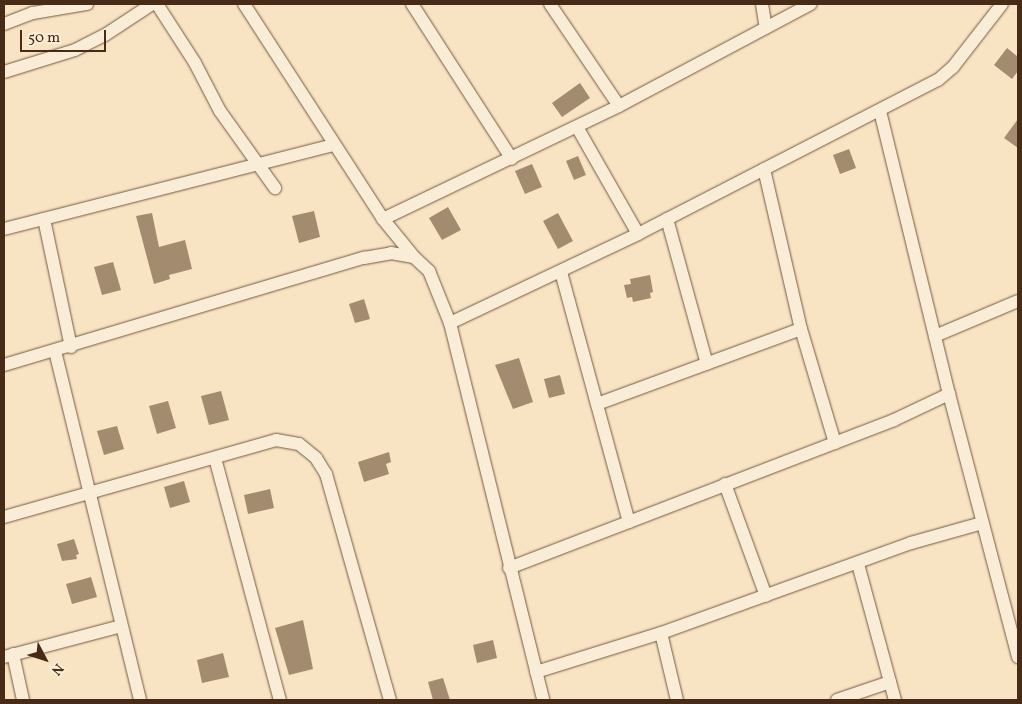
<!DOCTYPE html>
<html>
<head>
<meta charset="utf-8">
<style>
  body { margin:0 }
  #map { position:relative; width:1022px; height:704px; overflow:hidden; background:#f8e3c3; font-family:Vollkorn,serif }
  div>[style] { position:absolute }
  .building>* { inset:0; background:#a38b70 }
  .roads { filter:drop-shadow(0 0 1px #735941) drop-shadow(0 0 1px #735941) }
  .minor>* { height:12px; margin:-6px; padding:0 6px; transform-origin:6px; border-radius:6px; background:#faedd8 }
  span { translate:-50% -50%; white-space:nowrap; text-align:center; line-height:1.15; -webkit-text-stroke:4.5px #faedd8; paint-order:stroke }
  .frame { position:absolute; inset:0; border:5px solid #472b16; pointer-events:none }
  .north { position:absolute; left:20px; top:634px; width:50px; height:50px; -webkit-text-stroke:4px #faedd8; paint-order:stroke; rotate:130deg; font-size:14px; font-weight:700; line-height:20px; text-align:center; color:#472b16 }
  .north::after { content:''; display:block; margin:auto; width:18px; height:22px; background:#472b16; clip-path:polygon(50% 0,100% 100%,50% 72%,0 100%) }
  .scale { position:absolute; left:20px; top:30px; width:86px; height:22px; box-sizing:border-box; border:2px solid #472b16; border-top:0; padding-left:6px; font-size:15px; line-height:18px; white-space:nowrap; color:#472b16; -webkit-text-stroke:4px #faedd8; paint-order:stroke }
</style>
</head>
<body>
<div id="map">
  <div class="building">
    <i style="clip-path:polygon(1007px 48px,1018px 57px,1018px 71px,1012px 79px,994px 65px)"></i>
    <i style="clip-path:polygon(580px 83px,590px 98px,562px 117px,552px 103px)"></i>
    <i style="clip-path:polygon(1018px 119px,1018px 148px,1004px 138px)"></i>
    <i style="clip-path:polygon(849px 149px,856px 168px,840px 174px,833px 155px)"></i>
    <i style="clip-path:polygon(578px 156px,586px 175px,574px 180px,566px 161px)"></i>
    <i style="clip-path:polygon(532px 164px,542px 187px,525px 194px,515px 171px)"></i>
    <i style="clip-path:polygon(448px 207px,461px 230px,442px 240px,429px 218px)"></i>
    <i style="clip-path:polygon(314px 211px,320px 237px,299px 243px,292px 216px)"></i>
    <i style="clip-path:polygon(152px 213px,159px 247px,185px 240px,192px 269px,169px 275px,170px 279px,154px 284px,136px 216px)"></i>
    <i style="clip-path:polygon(558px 213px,573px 241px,558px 249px,543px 221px)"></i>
    <i style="clip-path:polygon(113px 262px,121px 290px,102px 295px,94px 267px)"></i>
    <i style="clip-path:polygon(650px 275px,653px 292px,650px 293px,651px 298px,633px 302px,632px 297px,627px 298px,624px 285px,631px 284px,630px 279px)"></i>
    <i style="clip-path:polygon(364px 299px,370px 319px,355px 323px,349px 304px)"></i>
    <i style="clip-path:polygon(519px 358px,533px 402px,513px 409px,495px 365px)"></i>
    <i style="clip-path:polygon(560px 375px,565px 394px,549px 398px,544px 379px)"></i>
    <i style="clip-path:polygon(221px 391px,229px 420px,209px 425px,201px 396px)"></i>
    <i style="clip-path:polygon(168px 401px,176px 428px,157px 434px,149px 406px)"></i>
    <i style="clip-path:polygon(117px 426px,124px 449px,104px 455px,97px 431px)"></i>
    <i style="clip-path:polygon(389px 452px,391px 462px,386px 464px,389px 474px,364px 482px,358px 462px)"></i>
    <i style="clip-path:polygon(184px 481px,190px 502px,170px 508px,164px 487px)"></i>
    <i style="clip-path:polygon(270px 489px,274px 508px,248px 514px,244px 495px)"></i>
    <i style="clip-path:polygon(74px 539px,79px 554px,76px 555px,77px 559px,62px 561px,57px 544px)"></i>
    <i style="clip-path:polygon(91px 577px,97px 597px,72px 604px,66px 584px)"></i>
    <i style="clip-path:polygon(303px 620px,313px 669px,289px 675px,275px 628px)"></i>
    <i style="clip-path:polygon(493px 640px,497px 658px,477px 663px,473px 645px)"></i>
    <i style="clip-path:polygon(223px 653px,229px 677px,202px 683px,197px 660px)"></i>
    <i style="clip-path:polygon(443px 678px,450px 700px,433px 700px,428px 682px)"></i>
  </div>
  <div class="roads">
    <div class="minor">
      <i style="left:157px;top:4px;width:70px;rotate:57.2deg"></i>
      <i style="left:195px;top:63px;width:54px;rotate:62.5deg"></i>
      <i style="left:220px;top:111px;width:95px;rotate:54.5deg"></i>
      <i style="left:244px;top:4px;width:256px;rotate:57.1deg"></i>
      <i style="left:383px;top:219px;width:49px;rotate:50.8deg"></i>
      <i style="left:412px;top:4px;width:184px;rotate:57.2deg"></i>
      <i style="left:550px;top:4px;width:123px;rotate:55.9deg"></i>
      <i style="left:762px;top:4px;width:24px;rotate:81deg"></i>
      <i style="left:4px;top:24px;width:31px;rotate:-21deg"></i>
      <i style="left:33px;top:13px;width:55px;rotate:-9.5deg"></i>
      <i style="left:4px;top:72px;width:74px;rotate:-17.2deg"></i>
      <i style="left:75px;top:50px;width:34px;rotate:-27deg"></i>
      <i style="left:105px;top:35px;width:56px;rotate:-33.4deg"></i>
      <i style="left:880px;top:111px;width:291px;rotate:76.3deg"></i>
      <i style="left:949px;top:394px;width:272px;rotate:75.3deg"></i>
      <i style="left:577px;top:127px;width:123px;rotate:60.3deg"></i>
      <i style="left:764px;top:169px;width:164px;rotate:77deg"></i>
      <i style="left:801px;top:329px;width:119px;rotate:73.4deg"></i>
      <i style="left:44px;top:219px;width:131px;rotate:78.1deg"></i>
      <i style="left:383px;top:219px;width:262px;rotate:-25.6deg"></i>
      <i style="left:619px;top:106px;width:217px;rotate:-28deg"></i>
      <i style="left:667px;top:219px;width:150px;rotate:74.6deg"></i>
      <i style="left:4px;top:229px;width:340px;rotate:-14.3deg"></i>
      <i style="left:561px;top:272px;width:259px;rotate:74.8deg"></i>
      <i style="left:450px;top:323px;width:208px;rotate:-25.3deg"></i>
      <i style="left:638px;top:234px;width:337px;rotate:-27.2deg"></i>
      <i style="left:938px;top:80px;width:20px;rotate:-41deg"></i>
      <i style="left:953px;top:67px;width:80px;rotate:-52.1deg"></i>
      <i style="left:935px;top:336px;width:90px;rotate:-22.9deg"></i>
      <i style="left:55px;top:351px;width:359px;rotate:76.3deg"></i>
      <i style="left:4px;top:365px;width:376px;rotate:-16.6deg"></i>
      <i style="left:364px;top:258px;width:27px;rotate:-10deg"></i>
      <i style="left:391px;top:253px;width:23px;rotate:10deg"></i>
      <i style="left:414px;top:257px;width:21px;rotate:43deg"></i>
      <i style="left:429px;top:271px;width:56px;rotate:68deg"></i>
      <i style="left:450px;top:323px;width:388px;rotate:76.1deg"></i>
      <i style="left:597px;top:404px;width:217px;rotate:-20.2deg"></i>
      <i style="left:215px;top:458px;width:251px;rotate:75deg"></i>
      <i style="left:725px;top:484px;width:119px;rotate:69.9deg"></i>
      <i style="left:4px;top:517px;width:283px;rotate:-15.8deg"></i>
      <i style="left:276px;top:440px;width:23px;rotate:10deg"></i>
      <i style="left:299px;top:444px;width:22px;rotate:39deg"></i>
      <i style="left:316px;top:458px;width:19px;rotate:58deg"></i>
      <i style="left:326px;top:474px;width:235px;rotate:74.2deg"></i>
      <i style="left:858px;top:564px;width:141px;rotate:74.8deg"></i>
      <i style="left:509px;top:568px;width:412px;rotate:-21deg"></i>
      <i style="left:894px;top:420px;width:61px;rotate:-25.3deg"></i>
      <i style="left:661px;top:633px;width:69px;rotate:76.6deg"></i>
      <i style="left:13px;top:654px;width:47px;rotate:77.7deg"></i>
      <i style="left:4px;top:657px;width:121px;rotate:-14.8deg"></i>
      <i style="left:536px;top:672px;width:131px;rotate:-17.3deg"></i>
      <i style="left:661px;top:633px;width:266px;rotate:-19.8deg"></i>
      <i style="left:911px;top:543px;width:74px;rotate:-15.7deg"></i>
      <i style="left:837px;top:700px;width:56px;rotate:-18.8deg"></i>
    </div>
  </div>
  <div class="frame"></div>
  <div class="north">N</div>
  <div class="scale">50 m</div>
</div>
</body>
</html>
